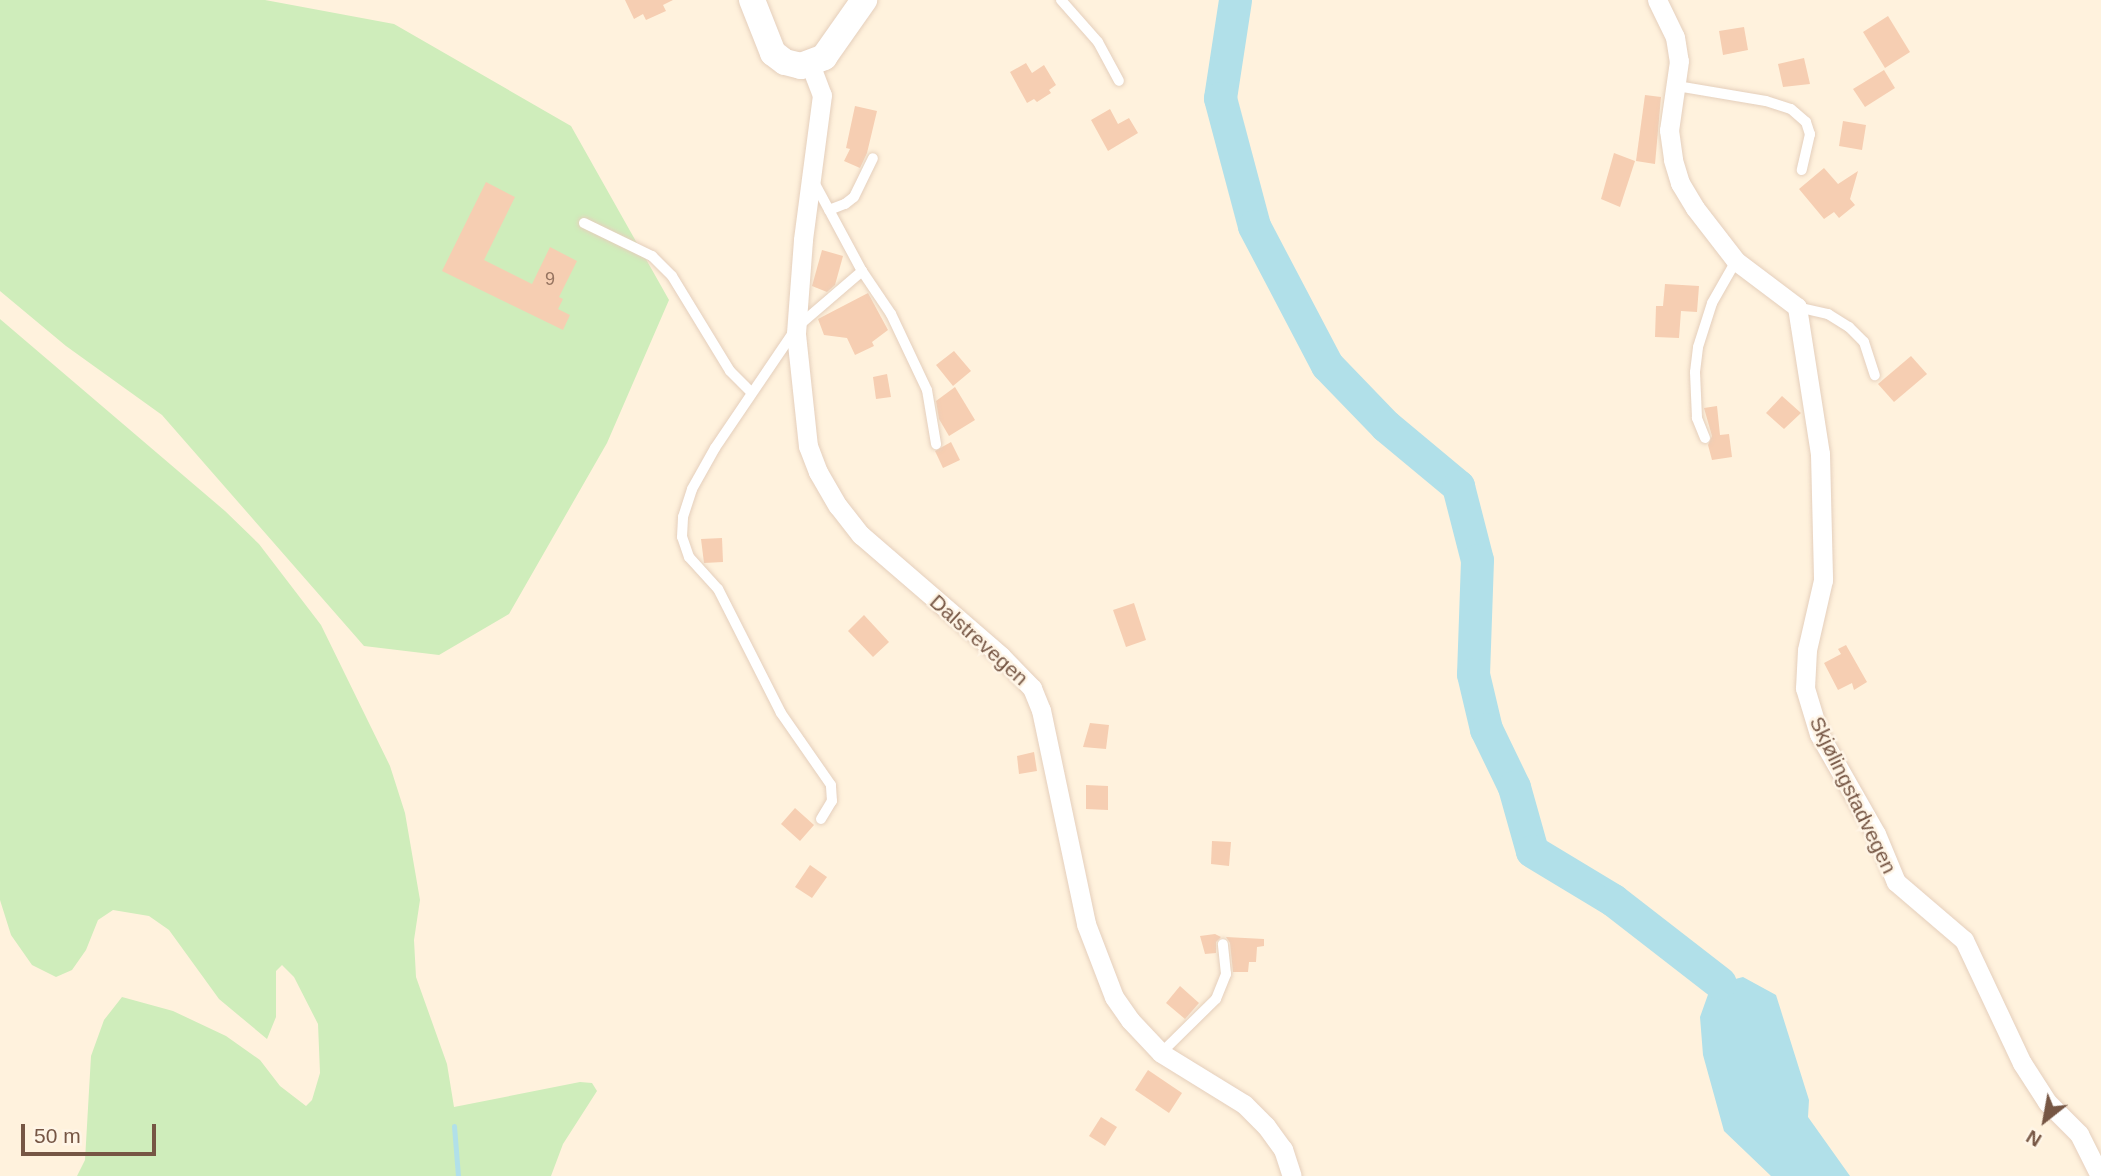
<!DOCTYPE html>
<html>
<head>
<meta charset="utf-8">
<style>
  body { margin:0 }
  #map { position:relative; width:2101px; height:1176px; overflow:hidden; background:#fff2dd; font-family:Arial,sans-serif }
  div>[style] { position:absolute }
  .green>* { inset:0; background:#cfedbb }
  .water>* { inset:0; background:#b1e0e9 }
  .stream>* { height:5px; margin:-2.5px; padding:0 2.5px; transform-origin:2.5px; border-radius:2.5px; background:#b1e0e9 }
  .river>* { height:33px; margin:-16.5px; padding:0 16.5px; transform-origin:16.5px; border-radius:16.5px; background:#b1e0e9 }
  .building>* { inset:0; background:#f6ceb2 }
  .roads { filter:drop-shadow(0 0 2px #e5cfbc) drop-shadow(0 0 2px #e5cfbc) }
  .service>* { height:10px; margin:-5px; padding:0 5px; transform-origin:5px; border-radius:5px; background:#fff }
  .minor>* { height:19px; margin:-9.5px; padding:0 9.5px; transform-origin:9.5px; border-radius:9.5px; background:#fff }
  .secondary>* { height:26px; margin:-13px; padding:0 13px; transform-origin:13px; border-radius:13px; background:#fff }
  span { translate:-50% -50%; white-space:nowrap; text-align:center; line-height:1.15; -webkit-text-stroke:5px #fff5e6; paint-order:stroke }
  .number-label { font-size:18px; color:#967460 }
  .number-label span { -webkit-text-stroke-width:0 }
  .street-label { font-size:21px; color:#765644 }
  .north { position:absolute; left:2010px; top:1085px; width:70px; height:70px; -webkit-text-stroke:5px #fff5e6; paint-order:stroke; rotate:211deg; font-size:19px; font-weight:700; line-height:28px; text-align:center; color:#765644 }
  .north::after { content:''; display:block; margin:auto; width:24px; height:32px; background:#765644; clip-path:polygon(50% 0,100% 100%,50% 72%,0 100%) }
  .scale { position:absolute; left:21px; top:1124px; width:135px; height:32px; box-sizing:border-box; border:4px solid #765644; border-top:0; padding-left:9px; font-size:21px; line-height:24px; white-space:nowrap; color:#765644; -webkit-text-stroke:5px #fff5e6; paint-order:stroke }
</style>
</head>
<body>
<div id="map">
  <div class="green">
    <i style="clip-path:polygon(0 0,265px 0,394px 24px,571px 126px,669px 300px,607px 443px,509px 614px,439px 655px,364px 646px,162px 415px,66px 346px,0 291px)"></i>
    <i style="clip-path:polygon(0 319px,225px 511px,259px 544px,321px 625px,390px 766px,405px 813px,420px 900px,414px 940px,416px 977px,447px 1064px,454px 1107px,580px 1082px,592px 1083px,597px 1091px,563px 1144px,551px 1176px,77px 1176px,85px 1160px,91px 1056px,104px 1020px,122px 997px,173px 1011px,226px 1036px,260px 1060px,280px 1086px,306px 1106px,312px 1100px,320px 1073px,318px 1024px,294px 977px,282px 965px,276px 971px,276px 1017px,267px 1039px,219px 999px,169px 930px,149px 916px,113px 910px,98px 920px,86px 950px,72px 970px,56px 977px,32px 965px,11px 935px,0 900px)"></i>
  </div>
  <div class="water">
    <i style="clip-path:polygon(1743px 977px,1776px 995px,1809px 1100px,1808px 1117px,1850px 1176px,1771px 1176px,1724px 1131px,1703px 1055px,1700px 1017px,1710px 989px,1720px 983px)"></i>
  </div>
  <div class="stream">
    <i style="left:454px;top:1126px;width:50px;rotate:85.4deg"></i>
  </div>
  <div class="river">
    <i style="left:1235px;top:0;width:99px;rotate:98.7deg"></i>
    <i style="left:1220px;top:98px;width:132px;rotate:75.1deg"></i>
    <i style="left:1254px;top:226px;width:157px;rotate:62.3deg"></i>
    <i style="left:1327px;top:365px;width:85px;rotate:46deg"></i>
    <i style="left:1386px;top:426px;width:94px;rotate:39.8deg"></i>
    <i style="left:1458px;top:486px;width:76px;rotate:75.6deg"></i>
    <i style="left:1477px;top:560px;width:114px;rotate:92deg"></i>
    <i style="left:1473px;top:674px;width:57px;rotate:76.7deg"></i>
    <i style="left:1486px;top:729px;width:64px;rotate:64.2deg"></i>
    <i style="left:1514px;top:787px;width:66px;rotate:74.3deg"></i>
    <i style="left:1532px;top:851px;width:95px;rotate:31.2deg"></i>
    <i style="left:1613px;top:900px;width:135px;rotate:37.8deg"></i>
  </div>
  <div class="building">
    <i style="clip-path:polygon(625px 0,673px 0,663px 5px,666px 11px,646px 20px,643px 14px,634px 19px)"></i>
    <i style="clip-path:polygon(1888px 16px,1910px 52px,1885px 68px,1863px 32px)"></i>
    <i style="clip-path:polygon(1744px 27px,1748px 50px,1723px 55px,1719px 31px)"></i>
    <i style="clip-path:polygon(1804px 58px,1810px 84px,1783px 87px,1778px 64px)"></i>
    <i style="clip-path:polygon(1026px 63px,1032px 73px,1044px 65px,1056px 85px,1049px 90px,1051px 93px,1037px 102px,1034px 99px,1027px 103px,1010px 72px)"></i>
    <i style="clip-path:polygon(1884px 70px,1895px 88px,1865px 107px,1853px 89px)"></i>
    <i style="clip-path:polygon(1645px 95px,1661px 97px,1655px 164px,1636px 161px)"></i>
    <i style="clip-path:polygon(855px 106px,877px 111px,867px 153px,860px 168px,844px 161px,850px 149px,846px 148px)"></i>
    <i style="clip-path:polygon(1110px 109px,1118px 124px,1129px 118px,1138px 133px,1108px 151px,1091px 120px)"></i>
    <i style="clip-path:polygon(1843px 121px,1866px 125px,1862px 150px,1839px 146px)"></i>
    <i style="clip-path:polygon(1614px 153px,1635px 161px,1620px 207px,1601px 199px)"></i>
    <i style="clip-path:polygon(1824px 168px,1838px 184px,1858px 171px,1850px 199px,1855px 205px,1839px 218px,1834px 212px,1824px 219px,1799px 189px)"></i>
    <i style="clip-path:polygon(486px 182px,515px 197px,484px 260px,532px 284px,550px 247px,577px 261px,559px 297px,563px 299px,558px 309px,570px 315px,563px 330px,442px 271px)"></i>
    <i style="clip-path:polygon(822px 250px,843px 256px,835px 285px,827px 292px,812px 286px)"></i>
    <i style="clip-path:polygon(1665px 284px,1699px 286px,1697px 312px,1681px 311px,1679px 338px,1655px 337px,1656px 306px,1663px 306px)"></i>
    <i style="clip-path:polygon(868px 293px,888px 330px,872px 342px,874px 346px,855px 355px,847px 338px,824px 335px,818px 319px)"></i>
    <i style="clip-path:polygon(954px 351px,971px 371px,953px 386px,936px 365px)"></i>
    <i style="clip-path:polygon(1911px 356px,1927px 374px,1894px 402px,1878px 384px)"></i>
    <i style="clip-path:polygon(887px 374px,891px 397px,876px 399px,873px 377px)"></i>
    <i style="clip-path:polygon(955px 387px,975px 420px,949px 436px,939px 419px,936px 401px)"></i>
    <i style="clip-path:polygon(1782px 396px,1801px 413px,1784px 429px,1766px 413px)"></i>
    <i style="clip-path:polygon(1717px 406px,1720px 435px,1729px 434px,1732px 457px,1712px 460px,1708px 445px,1712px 436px,1704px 408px)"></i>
    <i style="clip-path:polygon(951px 442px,960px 460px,943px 468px,935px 451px)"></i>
    <i style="clip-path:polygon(722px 538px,723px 562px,704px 563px,701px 539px)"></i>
    <i style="clip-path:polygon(1134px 603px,1146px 640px,1126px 647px,1113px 610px)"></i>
    <i style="clip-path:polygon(864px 615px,889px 642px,873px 657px,848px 631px)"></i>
    <i style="clip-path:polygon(1846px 645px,1867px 682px,1854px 690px,1852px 683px,1838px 690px,1824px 663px,1841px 654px,1838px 649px)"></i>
    <i style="clip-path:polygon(1090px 723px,1109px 725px,1106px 749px,1083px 747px)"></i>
    <i style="clip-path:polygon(1034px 752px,1037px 771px,1019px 774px,1017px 756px)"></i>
    <i style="clip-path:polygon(1086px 785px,1108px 786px,1108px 810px,1086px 809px)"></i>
    <i style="clip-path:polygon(795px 808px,814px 825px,800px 841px,781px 824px)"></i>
    <i style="clip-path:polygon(1212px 841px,1231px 842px,1229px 866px,1211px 864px)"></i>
    <i style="clip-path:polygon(810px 865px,827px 877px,812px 898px,795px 887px)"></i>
    <i style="clip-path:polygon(1215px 934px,1221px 937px,1216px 942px,1216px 953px,1205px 954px,1200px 936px)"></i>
    <i style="clip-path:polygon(1226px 937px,1264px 939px,1264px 946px,1257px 947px,1256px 962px,1249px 962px,1248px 972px,1233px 972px,1230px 943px)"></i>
    <i style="clip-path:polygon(1180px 986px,1199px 1003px,1185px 1019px,1166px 1003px)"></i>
    <i style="clip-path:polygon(1148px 1070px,1182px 1093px,1169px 1113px,1135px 1090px)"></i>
    <i style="clip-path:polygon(1101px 1117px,1117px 1127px,1105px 1146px,1089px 1136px)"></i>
  </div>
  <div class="roads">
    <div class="service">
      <i style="left:1061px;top:0;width:56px;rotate:48.6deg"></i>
      <i style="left:1098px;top:42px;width:44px;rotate:61.7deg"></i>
      <i style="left:1677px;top:86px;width:90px;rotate:9.6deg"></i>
      <i style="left:1766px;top:101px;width:26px;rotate:18deg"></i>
      <i style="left:1791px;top:109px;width:20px;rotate:41deg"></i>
      <i style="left:1806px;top:122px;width:13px;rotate:72deg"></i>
      <i style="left:1810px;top:134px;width:37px;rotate:103deg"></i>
      <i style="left:814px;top:182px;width:101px;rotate:61.7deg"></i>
      <i style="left:862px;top:271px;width:52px;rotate:56deg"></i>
      <i style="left:891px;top:314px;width:84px;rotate:64.7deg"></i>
      <i style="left:927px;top:390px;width:55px;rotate:80.5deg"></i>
      <i style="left:829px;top:210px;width:17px;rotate:-21deg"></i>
      <i style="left:845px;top:204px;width:11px;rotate:-38deg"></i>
      <i style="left:854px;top:197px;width:43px;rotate:-64deg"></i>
      <i style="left:584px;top:223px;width:76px;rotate:25.9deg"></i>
      <i style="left:652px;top:256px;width:28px;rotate:45deg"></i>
      <i style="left:672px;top:276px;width:111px;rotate:58.6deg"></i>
      <i style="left:730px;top:371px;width:30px;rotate:45deg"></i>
      <i style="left:1797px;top:307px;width:32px;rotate:13deg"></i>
      <i style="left:1828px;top:314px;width:25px;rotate:32deg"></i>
      <i style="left:1849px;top:327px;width:21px;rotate:45deg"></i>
      <i style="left:1864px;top:342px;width:35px;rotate:72deg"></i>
      <i style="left:1705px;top:438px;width:22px;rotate:-112deg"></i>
      <i style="left:1697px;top:418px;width:46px;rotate:-92.5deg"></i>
      <i style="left:1695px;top:372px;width:25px;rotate:-83deg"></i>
      <i style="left:1698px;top:347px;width:46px;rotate:-72.3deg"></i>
      <i style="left:1712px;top:303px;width:48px;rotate:-60.3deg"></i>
      <i style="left:821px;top:819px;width:21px;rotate:-59deg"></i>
      <i style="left:832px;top:801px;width:16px;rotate:-94deg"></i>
      <i style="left:831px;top:785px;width:88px;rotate:-124.8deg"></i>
      <i style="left:781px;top:713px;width:139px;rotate:-116.9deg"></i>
      <i style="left:718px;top:589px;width:43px;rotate:-132.2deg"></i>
      <i style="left:689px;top:557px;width:21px;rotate:-109deg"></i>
      <i style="left:682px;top:537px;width:20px;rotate:-87deg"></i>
      <i style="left:683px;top:517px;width:29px;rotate:-72deg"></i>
      <i style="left:692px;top:489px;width:47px;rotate:-60.7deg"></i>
      <i style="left:715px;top:448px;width:146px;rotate:-55.9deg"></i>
      <i style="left:797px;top:327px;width:86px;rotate:-40.7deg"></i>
      <i style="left:1161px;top:1053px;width:77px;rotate:-44.5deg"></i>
      <i style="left:1216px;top:999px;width:27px;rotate:-68deg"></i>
      <i style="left:1226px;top:974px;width:30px;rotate:-96deg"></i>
    </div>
    <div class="minor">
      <i style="left:1657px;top:0;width:41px;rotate:64.1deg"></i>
      <i style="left:1675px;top:37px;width:24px;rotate:81deg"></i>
      <i style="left:1679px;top:61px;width:70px;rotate:98.2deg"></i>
      <i style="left:1669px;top:130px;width:30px;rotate:82deg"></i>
      <i style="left:1673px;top:160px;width:24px;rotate:73deg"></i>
      <i style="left:1680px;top:183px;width:29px;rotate:59deg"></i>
      <i style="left:1695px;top:208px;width:67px;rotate:52.3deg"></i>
      <i style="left:1736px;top:261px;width:76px;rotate:37deg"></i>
      <i style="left:1797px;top:307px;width:149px;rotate:81.1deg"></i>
      <i style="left:1820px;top:454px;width:126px;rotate:88.6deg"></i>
      <i style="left:1823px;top:580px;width:72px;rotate:102.9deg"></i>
      <i style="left:1807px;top:650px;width:38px;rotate:93deg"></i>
      <i style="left:1805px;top:688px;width:48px;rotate:73.1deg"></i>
      <i style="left:1819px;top:734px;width:115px;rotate:60.3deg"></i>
      <i style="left:1876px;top:834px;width:52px;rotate:67.4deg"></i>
      <i style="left:1896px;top:882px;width:89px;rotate:40.5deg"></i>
      <i style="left:1964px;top:940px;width:136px;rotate:64.8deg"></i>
      <i style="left:2022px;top:1063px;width:46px;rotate:57.3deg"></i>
      <i style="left:2047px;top:1102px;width:45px;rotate:45deg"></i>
      <i style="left:2079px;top:1134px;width:47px;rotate:63.4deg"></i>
      <i style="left:810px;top:64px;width:33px;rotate:69deg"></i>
      <i style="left:822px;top:95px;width:146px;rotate:97.5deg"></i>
      <i style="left:803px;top:240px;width:94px;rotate:94.3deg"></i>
      <i style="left:796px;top:334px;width:113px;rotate:83.9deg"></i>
      <i style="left:808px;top:446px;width:28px;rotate:69deg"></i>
      <i style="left:818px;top:472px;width:39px;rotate:60deg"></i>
      <i style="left:838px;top:506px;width:37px;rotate:52deg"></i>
      <i style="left:861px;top:535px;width:185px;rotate:40.8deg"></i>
      <i style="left:1001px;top:656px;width:45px;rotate:45.9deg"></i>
      <i style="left:1032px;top:688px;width:24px;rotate:68deg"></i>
      <i style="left:1041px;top:710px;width:219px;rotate:78.1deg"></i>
      <i style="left:1086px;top:924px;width:78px;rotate:69deg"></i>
      <i style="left:1114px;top:997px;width:28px;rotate:55deg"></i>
      <i style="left:1130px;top:1020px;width:45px;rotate:46.8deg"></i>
      <i style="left:1161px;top:1053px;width:97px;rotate:31.6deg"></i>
      <i style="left:1244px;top:1104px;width:31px;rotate:45deg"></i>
      <i style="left:1266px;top:1126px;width:29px;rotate:54deg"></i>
      <i style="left:1283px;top:1149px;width:28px;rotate:72deg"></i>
    </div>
    <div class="secondary">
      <i style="left:752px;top:0;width:57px;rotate:68.4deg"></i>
      <i style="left:773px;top:53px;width:15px;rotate:37deg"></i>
      <i style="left:785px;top:62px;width:16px;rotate:14deg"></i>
      <i style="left:801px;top:66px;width:25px;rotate:-21deg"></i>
      <i style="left:824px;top:57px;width:70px;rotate:-54.9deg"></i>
    </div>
  </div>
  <div class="number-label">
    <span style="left:550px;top:279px">9</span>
  </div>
  <div class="street-label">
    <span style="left:979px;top:640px;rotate:42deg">Dalstrevegen</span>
    <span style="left:1853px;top:795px;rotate:64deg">Skjølingstadvegen</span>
  </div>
  <div class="north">N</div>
  <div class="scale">50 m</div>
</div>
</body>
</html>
